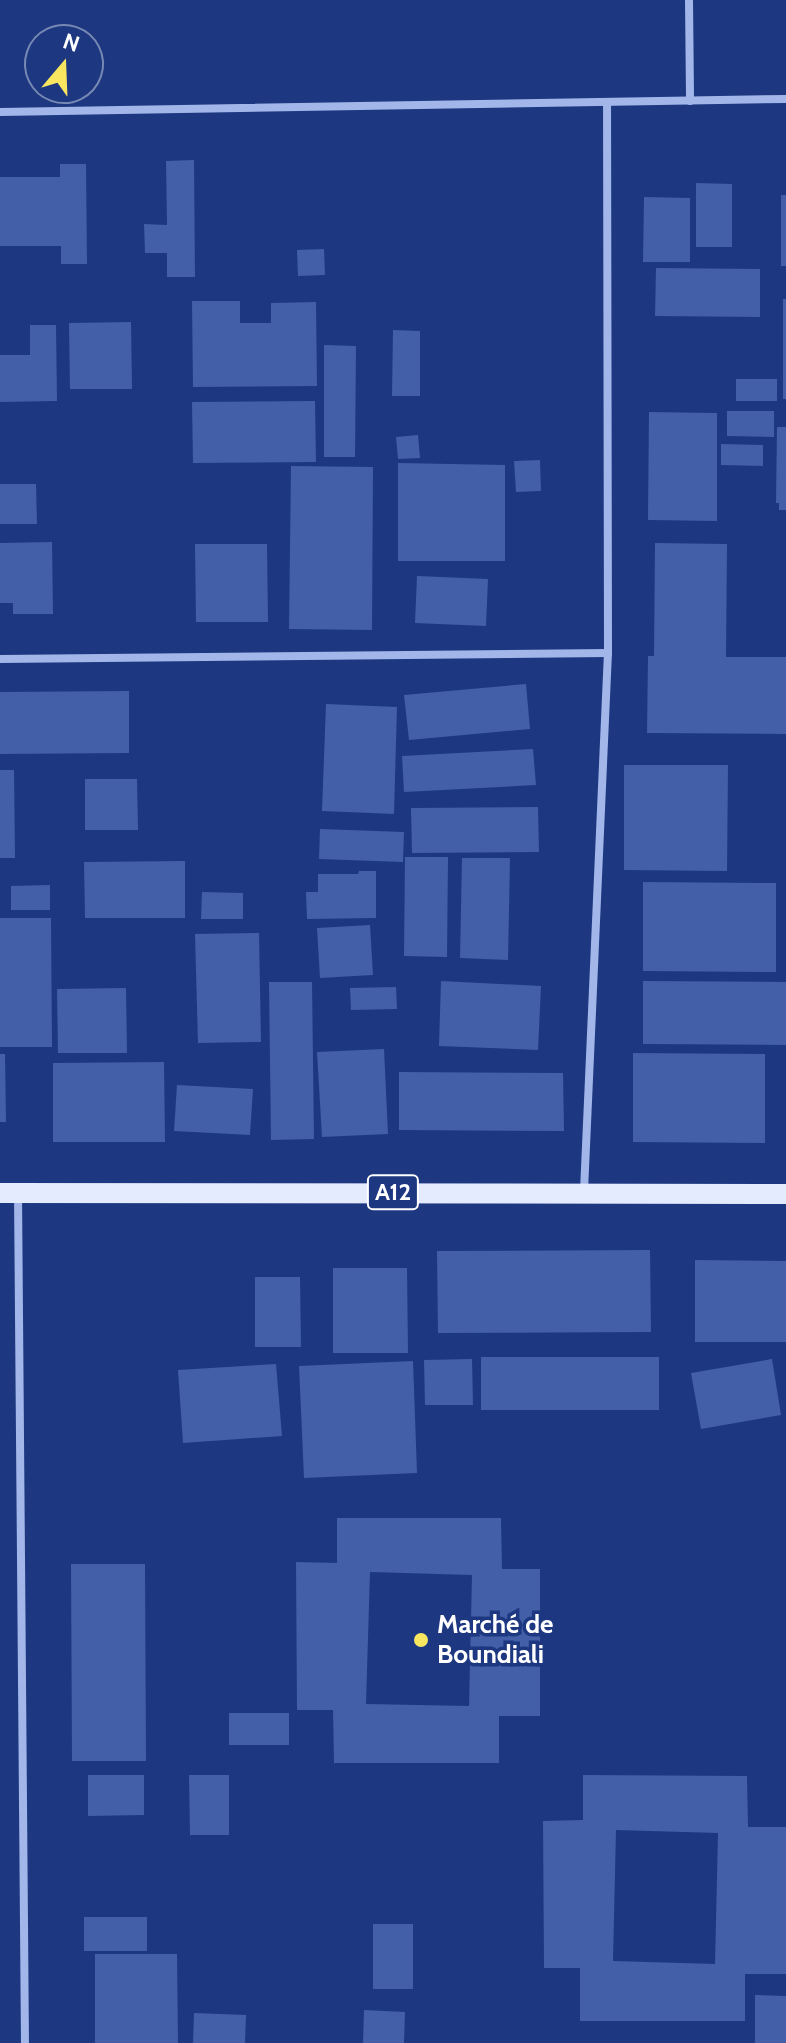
<!DOCTYPE html>
<html>
<head>
<meta charset="utf-8">
<style>
  body { margin:0 }
  #map { position:relative; width:786px; height:2043px; overflow:hidden; background:#1d3881; font-family:Cabin,sans-serif }
  div>[style] { position:absolute }
  .building>* { inset:0; background:#425fa8 }
  .street>* { height:8px; margin:-4px; padding:0 4px; transform-origin:4px; border-radius:4px; background:#a2b6e9 }
  .primary>* { height:20px; margin:-10px; padding:0 10px; transform-origin:10px; border-radius:10px; background:#e5ebfe }
  .dots>* { width:22px; height:22px; translate:-50% -50%; box-sizing:border-box; border:4px solid #1d3881; border-radius:50% }
  span { translate:-50% -50%; white-space:nowrap; text-align:center; line-height:1.15; -webkit-text-stroke:7px #1d3881; paint-order:stroke }
  .shield-label span { padding:2px 6px; background:#1d3881; border:2px solid; border-radius:6px; -webkit-text-stroke-width:0 }
  .shield-label { font-size:24px; color:#fff; font-weight:700 }
  .poi-label { font-size:26px; color:#fff; font-weight:700 }
  .left { translate:0 -50%; text-align:left }
  .north { position:absolute; left:24px; top:24px; width:80px; height:80px; box-sizing:border-box; background:#1d3881; border:2px solid #7788b3; border-radius:50%; rotate:19deg; font-size:22px; font-weight:700; line-height:32px; text-align:center; color:#fff }
  .north::after { content:''; display:block; margin:auto; width:28px; height:36px; background:#f8e661; clip-path:polygon(50% 0,100% 100%,50% 72%,0 100%) }
</style>
</head>
<body>
<div id="map">
  <div class="building">
    <i style="clip-path:polygon(194px 160px,195px 277px,167px 277px,167px 253px,145px 253px,144px 224px,167px 225px,166px 161px)"></i>
    <i style="clip-path:polygon(60px 164px,86px 164px,87px 264px,61px 264px,61px 246px,0 246px,0 177px,60px 177px)"></i>
    <i style="clip-path:polygon(696px 183px,732px 184px,732px 247px,696px 247px)"></i>
    <i style="clip-path:polygon(781px 195px,786px 195px,786px 266px,781px 266px)"></i>
    <i style="clip-path:polygon(644px 197px,690px 198px,690px 262px,643px 262px)"></i>
    <i style="clip-path:polygon(324px 249px,325px 275px,298px 276px,297px 250px)"></i>
    <i style="clip-path:polygon(656px 268px,760px 269px,760px 317px,655px 316px)"></i>
    <i style="clip-path:polygon(783px 299px,786px 299px,786px 399px,783px 399px)"></i>
    <i style="clip-path:polygon(192px 301px,240px 301px,240px 323px,271px 323px,271px 303px,316px 302px,317px 386px,193px 387px)"></i>
    <i style="clip-path:polygon(131px 322px,132px 389px,70px 389px,69px 323px)"></i>
    <i style="clip-path:polygon(30px 325px,56px 325px,57px 401px,0 402px,0 355px,30px 355px)"></i>
    <i style="clip-path:polygon(393px 330px,420px 331px,420px 396px,392px 396px)"></i>
    <i style="clip-path:polygon(324px 345px,356px 346px,355px 457px,324px 457px)"></i>
    <i style="clip-path:polygon(736px 379px,777px 379px,777px 401px,736px 401px)"></i>
    <i style="clip-path:polygon(315px 401px,316px 462px,193px 463px,192px 402px)"></i>
    <i style="clip-path:polygon(727px 411px,774px 411px,774px 437px,727px 436px)"></i>
    <i style="clip-path:polygon(649px 412px,717px 413px,717px 521px,648px 520px)"></i>
    <i style="clip-path:polygon(777px 427px,786px 427px,786px 510px,779px 510px,779px 503px,776px 503px)"></i>
    <i style="clip-path:polygon(418px 435px,420px 458px,398px 459px,396px 437px)"></i>
    <i style="clip-path:polygon(721px 444px,763px 445px,763px 466px,721px 465px)"></i>
    <i style="clip-path:polygon(540px 460px,541px 491px,516px 492px,514px 461px)"></i>
    <i style="clip-path:polygon(398px 463px,505px 465px,505px 561px,398px 561px)"></i>
    <i style="clip-path:polygon(291px 466px,373px 467px,372px 630px,289px 629px)"></i>
    <i style="clip-path:polygon(0 484px,36px 484px,37px 524px,0 524px)"></i>
    <i style="clip-path:polygon(52px 542px,53px 614px,13px 614px,13px 603px,0 603px,0 543px)"></i>
    <i style="clip-path:polygon(655px 543px,727px 544px,726px 657px,786px 657px,786px 734px,647px 733px,648px 656px,654px 656px)"></i>
    <i style="clip-path:polygon(195px 544px,267px 544px,268px 622px,196px 622px)"></i>
    <i style="clip-path:polygon(417px 576px,488px 579px,486px 626px,415px 623px)"></i>
    <i style="clip-path:polygon(526px 684px,530px 729px,409px 740px,404px 695px)"></i>
    <i style="clip-path:polygon(129px 691px,129px 753px,0 754px,0 692px)"></i>
    <i style="clip-path:polygon(326px 704px,397px 707px,394px 814px,322px 811px)"></i>
    <i style="clip-path:polygon(533px 749px,536px 785px,404px 792px,402px 756px)"></i>
    <i style="clip-path:polygon(624px 765px,728px 765px,727px 871px,624px 870px)"></i>
    <i style="clip-path:polygon(0 770px,14px 770px,15px 858px,0 858px)"></i>
    <i style="clip-path:polygon(85px 779px,137px 779px,138px 830px,85px 830px)"></i>
    <i style="clip-path:polygon(538px 807px,539px 852px,412px 853px,411px 808px)"></i>
    <i style="clip-path:polygon(320px 829px,404px 832px,403px 862px,319px 859px)"></i>
    <i style="clip-path:polygon(405px 857px,448px 857px,447px 957px,404px 956px)"></i>
    <i style="clip-path:polygon(462px 858px,510px 858px,508px 960px,460px 958px)"></i>
    <i style="clip-path:polygon(185px 861px,185px 918px,85px 918px,84px 862px)"></i>
    <i style="clip-path:polygon(359px 871px,376px 871px,376px 918px,307px 919px,306px 892px,318px 892px,318px 874px,358px 874px)"></i>
    <i style="clip-path:polygon(643px 882px,776px 883px,776px 972px,643px 971px)"></i>
    <i style="clip-path:polygon(50px 885px,50px 910px,11px 910px,11px 886px)"></i>
    <i style="clip-path:polygon(202px 892px,243px 893px,243px 919px,201px 919px)"></i>
    <i style="clip-path:polygon(0 918px,51px 918px,52px 1047px,0 1047px)"></i>
    <i style="clip-path:polygon(370px 925px,373px 975px,320px 978px,317px 928px)"></i>
    <i style="clip-path:polygon(259px 933px,261px 1042px,198px 1043px,195px 934px)"></i>
    <i style="clip-path:polygon(441px 981px,541px 986px,538px 1050px,439px 1046px)"></i>
    <i style="clip-path:polygon(643px 981px,786px 982px,786px 1045px,643px 1044px)"></i>
    <i style="clip-path:polygon(269px 982px,312px 982px,314px 1139px,271px 1140px)"></i>
    <i style="clip-path:polygon(396px 987px,397px 1009px,351px 1010px,350px 988px)"></i>
    <i style="clip-path:polygon(126px 988px,127px 1053px,58px 1053px,57px 989px)"></i>
    <i style="clip-path:polygon(384px 1049px,388px 1134px,322px 1137px,317px 1052px)"></i>
    <i style="clip-path:polygon(633px 1053px,765px 1054px,765px 1143px,633px 1142px)"></i>
    <i style="clip-path:polygon(0 1054px,5px 1054px,6px 1122px,0 1122px)"></i>
    <i style="clip-path:polygon(164px 1062px,165px 1142px,53px 1142px,53px 1063px)"></i>
    <i style="clip-path:polygon(399px 1072px,563px 1073px,564px 1131px,399px 1130px)"></i>
    <i style="clip-path:polygon(177px 1085px,253px 1089px,250px 1135px,174px 1131px)"></i>
    <i style="clip-path:polygon(650px 1250px,651px 1332px,438px 1333px,437px 1251px)"></i>
    <i style="clip-path:polygon(695px 1260px,786px 1261px,786px 1342px,695px 1342px)"></i>
    <i style="clip-path:polygon(333px 1268px,407px 1268px,408px 1353px,333px 1353px)"></i>
    <i style="clip-path:polygon(255px 1277px,300px 1277px,301px 1347px,255px 1347px)"></i>
    <i style="clip-path:polygon(481px 1357px,659px 1357px,659px 1410px,481px 1410px)"></i>
    <i style="clip-path:polygon(472px 1359px,473px 1405px,425px 1405px,424px 1360px)"></i>
    <i style="clip-path:polygon(772px 1359px,781px 1415px,701px 1429px,691px 1373px)"></i>
    <i style="clip-path:polygon(413px 1361px,417px 1473px,304px 1478px,299px 1366px)"></i>
    <i style="clip-path:polygon(276px 1364px,282px 1436px,183px 1443px,178px 1370px)"></i>
    <i style="clip-path:polygon(evenodd,337px 1518px,501px 1518px,502px 1569px,540px 1569px,540px 1716px,499px 1716px,499px 1763px,334px 1763px,333px 1710px,297px 1710px,296px 1562px,337px 1563px,337px 1518px,370px 1572px,472px 1575px,469px 1706px,366px 1704px,370px 1572px)"></i>
    <i style="clip-path:polygon(71px 1564px,145px 1564px,146px 1761px,72px 1761px)"></i>
    <i style="clip-path:polygon(229px 1713px,289px 1713px,289px 1745px,229px 1745px)"></i>
    <i style="clip-path:polygon(88px 1775px,144px 1775px,144px 1815px,88px 1816px)"></i>
    <i style="clip-path:polygon(189px 1775px,229px 1775px,229px 1835px,190px 1835px)"></i>
    <i style="clip-path:polygon(evenodd,583px 1775px,747px 1776px,748px 1827px,786px 1827px,786px 1974px,745px 1974px,745px 2021px,580px 2021px,580px 1968px,544px 1968px,543px 1821px,583px 1820px,583px 1775px,616px 1830px,718px 1833px,715px 1964px,613px 1961px,616px 1830px)"></i>
    <i style="clip-path:polygon(84px 1917px,147px 1917px,147px 1951px,84px 1951px)"></i>
    <i style="clip-path:polygon(373px 1924px,413px 1924px,413px 1989px,373px 1989px)"></i>
    <i style="clip-path:polygon(95px 1954px,177px 1954px,178px 2043px,95px 2043px)"></i>
    <i style="clip-path:polygon(755px 1995px,786px 1996px,786px 2043px,755px 2043px)"></i>
    <i style="clip-path:polygon(364px 2010px,405px 2012px,404px 2043px,363px 2043px)"></i>
    <i style="clip-path:polygon(194px 2013px,246px 2015px,245px 2043px,193px 2043px)"></i>
  </div>
  <div class="street">
    <i style="left:689px;top:0;width:101px;rotate:89.4deg"></i>
    <i style="left:0;top:112px;width:786px;rotate:-0.95deg"></i>
    <i style="left:0;top:659px;width:608px;rotate:-0.57deg"></i>
    <i style="left:584px;top:1191px;width:539px;rotate:-87.45deg"></i>
    <i style="left:608px;top:653px;width:550px;rotate:-90.1deg"></i>
    <i style="left:18px;top:1193px;width:850px;rotate:89.53deg"></i>
  </div>
  <div class="primary">
    <i style="left:0;top:1193px;width:786px;rotate:0.07deg"></i>
  </div>
  <div class="dots">
    <i style="left:421px;top:1640px;background:#f8e661"></i>
  </div>
  <div class="shield-label">
    <span style="left:393px;top:1192px">A12</span>
  </div>
  <div class="poi-label">
    <span class="left" style="left:437px;top:1640px">Marché de<br>Boundiali</span>
  </div>
  <div class="north">N</div>
</div>
</body>
</html>
